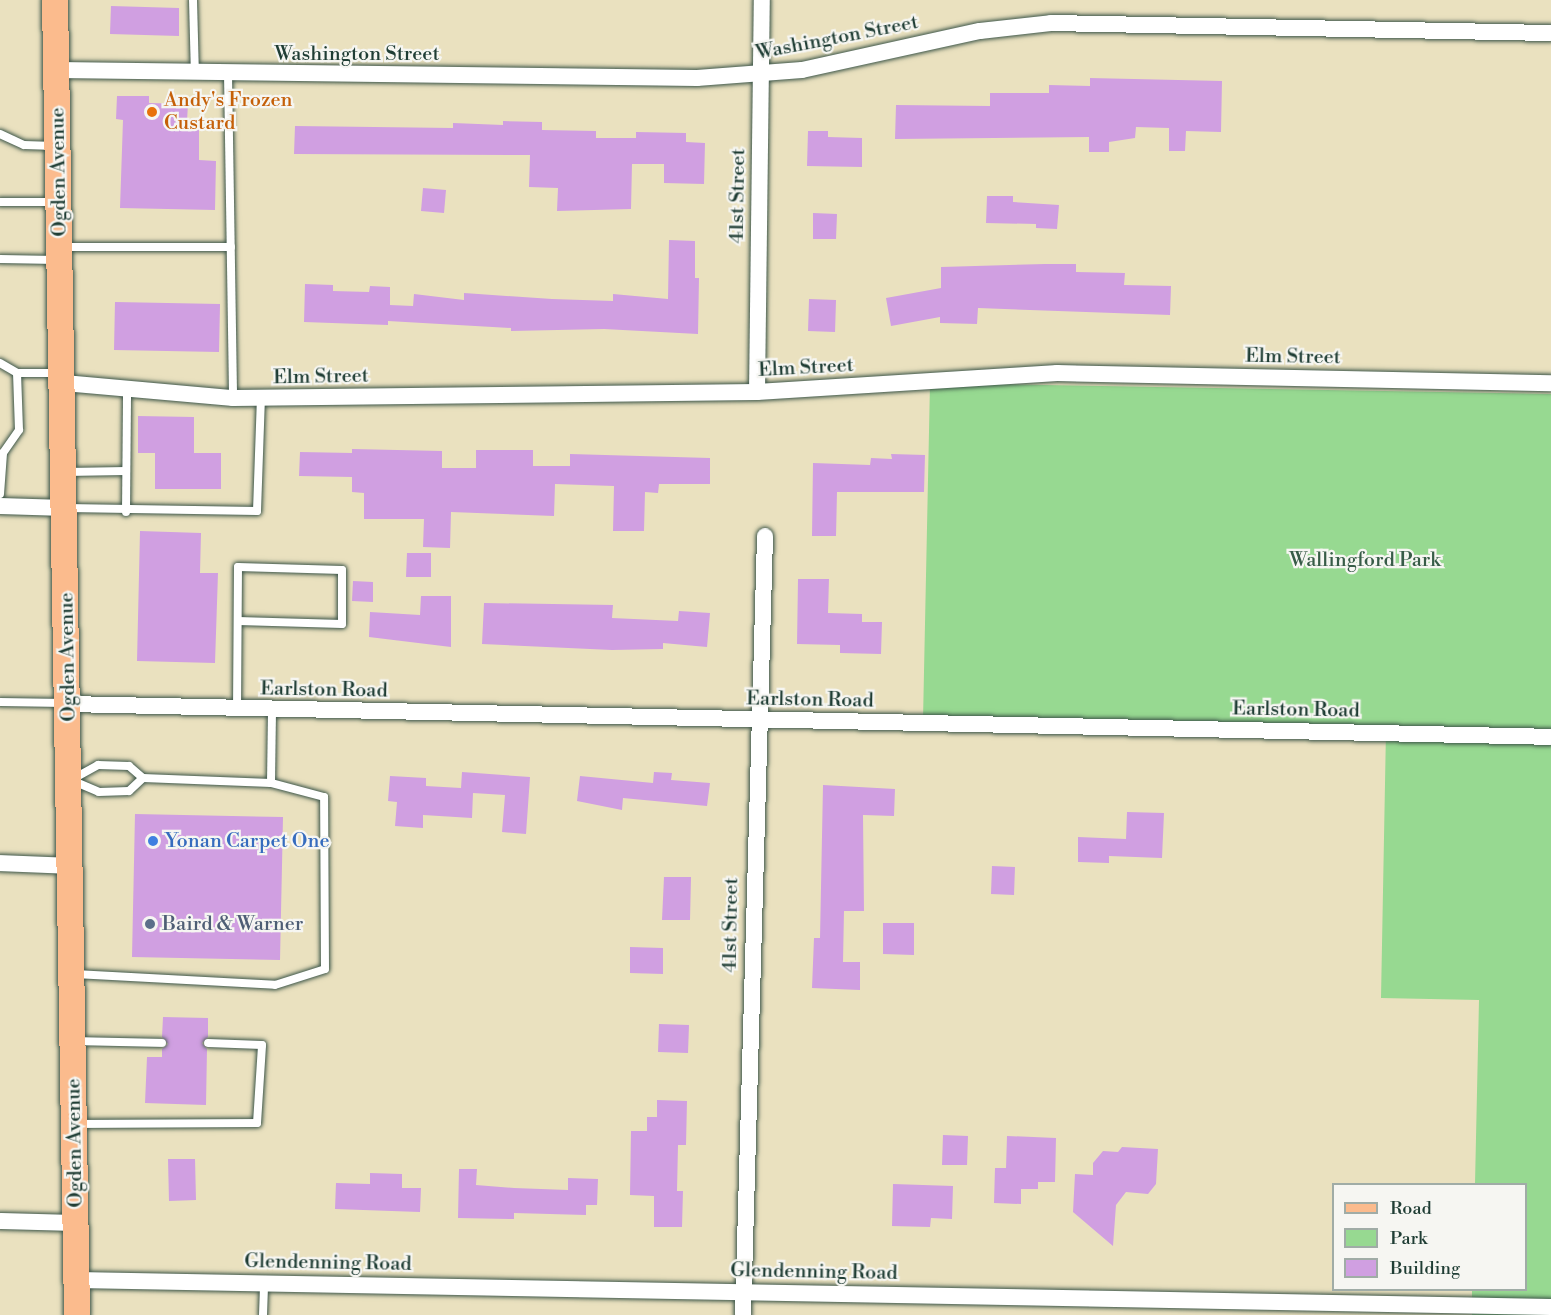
<!DOCTYPE html>
<html>
<head>
<meta charset="utf-8">
<style>
  body { margin:0 }
  #map { position:relative; width:1551px; height:1315px; overflow:hidden; background:#eae1bf; font-family:"Libre Bodoni",serif }
  div>[style] { position:absolute }
  .green>* { inset:0; background:#97d991 }
  .building>* { inset:0; background:#d09fe1 }
  .roads { filter:drop-shadow(0 0 2px #3d5649) drop-shadow(0 0 2px #3d5649) }
  .lane>* { height:8px; margin:-4px; padding:0 4px; transform-origin:4px; border-radius:4px; background:#fff }
  .street>* { height:16px; margin:-8px; padding:0 8px; transform-origin:8px; border-radius:8px; background:#fff }
  .primary>* { height:26px; margin:-13px; padding:0 13px; transform-origin:13px; border-radius:13px; background:#fbbb8d }
  .dots>* { width:16px; height:16px; translate:-50% -50%; box-sizing:border-box; border:3px solid #f6f6f2; border-radius:50% }
  span { translate:-50% -50%; white-space:nowrap; text-align:center; line-height:1.15; -webkit-text-stroke:4.5px #f6f6f2; paint-order:stroke }
  .street-label { font-size:20px; color:#1f3d34 }
  .food-label { font-size:20px; color:#c56008 }
  .left { translate:0 -50%; text-align:left }
  .park-label { font-size:20px; color:#375c47 }
  .shop-label { font-size:20px; color:#366cbe }
  .service-label { font-size:20px; color:#4e5e75 }
  .legend { position:absolute; left:1332px; top:1183px; width:195px; height:108px; box-sizing:border-box; background:#f6f6f2; border:2px solid #a0aca6; margin:0; padding:8px 10px; list-style:none; font-size:18px; color:#1f3d34 }
  .legend li { display:flex; align-items:center; gap:12px; height:30px }
  .legend b { width:30px; border:2px solid #a0aca6 }
</style>
</head>
<body>
<div id="map">
  <div class="green">
    <i style="clip-path:polygon(930px 383px,1551px 394px,1551px 1315px,1472px 1315px,1472px 1290px,1526px 1290px,1526px 1184px,1475px 1184px,1479px 1000px,1381px 998px,1386px 730px,923px 720px)"></i>
  </div>
  <div class="building">
    <i style="clip-path:polygon(111px 6px,179px 8px,179px 36px,110px 34px)"></i>
    <i style="clip-path:polygon(1090px 78px,1222px 81px,1221px 132px,1186px 131px,1185px 151px,1169px 151px,1169px 128px,1136px 127px,1135px 138px,1109px 142px,1109px 152px,1089px 152px,1089px 137px,895px 139px,896px 105px,990px 106px,990px 93px,1049px 93px,1049px 85px,1090px 86px)"></i>
    <i style="clip-path:polygon(117px 96px,149px 96px,149px 103px,188px 104px,187px 121px,199px 121px,199px 160px,216px 161px,215px 210px,120px 208px,123px 120px,116px 119px)"></i>
    <i style="clip-path:polygon(503px 121px,542px 122px,542px 130px,596px 131px,596px 138px,636px 138px,636px 132px,686px 133px,686px 142px,705px 143px,704px 184px,664px 183px,664px 164px,632px 164px,631px 209px,557px 211px,558px 188px,529px 187px,530px 155px,294px 154px,295px 126px,453px 128px,453px 123px,503px 125px)"></i>
    <i style="clip-path:polygon(808px 131px,828px 131px,828px 137px,862px 138px,862px 167px,807px 166px)"></i>
    <i style="clip-path:polygon(423px 188px,446px 190px,444px 213px,421px 211px)"></i>
    <i style="clip-path:polygon(987px 196px,1013px 196px,1013px 202px,1059px 205px,1057px 229px,1036px 228px,1036px 224px,986px 223px)"></i>
    <i style="clip-path:polygon(813px 213px,837px 214px,836px 239px,813px 239px)"></i>
    <i style="clip-path:polygon(669px 240px,695px 241px,695px 278px,699px 278px,698px 334px,604px 329px,511px 331px,511px 328px,388px 321px,388px 325px,304px 322px,305px 284px,333px 285px,333px 291px,369px 292px,370px 286px,390px 287px,390px 305px,413px 306px,414px 294px,464px 300px,464px 293px,552px 299px,613px 301px,613px 294px,668px 299px)"></i>
    <i style="clip-path:polygon(1045px 264px,1076px 264px,1076px 272px,1125px 273px,1124px 285px,1171px 286px,1170px 315px,978px 308px,977px 324px,940px 323px,940px 317px,891px 326px,886px 298px,941px 288px,941px 267px)"></i>
    <i style="clip-path:polygon(809px 299px,836px 300px,835px 332px,808px 331px)"></i>
    <i style="clip-path:polygon(115px 302px,220px 304px,219px 352px,114px 350px)"></i>
    <i style="clip-path:polygon(138px 416px,194px 417px,194px 453px,221px 453px,221px 489px,155px 489px,155px 453px,138px 453px)"></i>
    <i style="clip-path:polygon(352px 449px,442px 451px,442px 468px,476px 468px,476px 450px,533px 450px,533px 466px,570px 466px,570px 454px,710px 458px,710px 484px,659px 484px,658px 493px,645px 492px,644px 531px,613px 531px,614px 486px,555px 484px,554px 516px,451px 512px,450px 548px,423px 547px,424px 519px,364px 519px,364px 493px,352px 492px,352px 477px,299px 476px,300px 452px,352px 453px)"></i>
    <i style="clip-path:polygon(891px 454px,925px 455px,924px 492px,837px 492px,836px 536px,812px 536px,813px 463px,870px 465px,871px 458px,892px 459px)"></i>
    <i style="clip-path:polygon(140px 531px,201px 533px,200px 573px,218px 573px,215px 663px,137px 661px)"></i>
    <i style="clip-path:polygon(407px 553px,431px 553px,431px 577px,406px 577px)"></i>
    <i style="clip-path:polygon(798px 579px,829px 579px,828px 613px,862px 614px,862px 622px,882px 622px,881px 654px,840px 653px,840px 645px,797px 644px)"></i>
    <i style="clip-path:polygon(353px 581px,373px 582px,373px 602px,352px 601px)"></i>
    <i style="clip-path:polygon(421px 596px,451px 596px,451px 647px,369px 637px,370px 612px,420px 615px)"></i>
    <i style="clip-path:polygon(484px 603px,613px 605px,612px 618px,678px 621px,679px 611px,710px 613px,707px 647px,663px 643px,663px 649px,612px 650px,482px 644px)"></i>
    <i style="clip-path:polygon(462px 772px,530px 777px,526px 834px,502px 832px,505px 795px,473px 793px,472px 818px,423px 815px,423px 828px,395px 826px,397px 802px,388px 801px,390px 776px,426px 778px,426px 786px,461px 788px)"></i>
    <i style="clip-path:polygon(654px 772px,672px 773px,671px 780px,710px 783px,707px 806px,623px 798px,622px 810px,577px 801px,580px 776px,653px 783px)"></i>
    <i style="clip-path:polygon(823px 785px,895px 789px,894px 816px,863px 815px,864px 911px,844px 911px,843px 962px,860px 962px,860px 990px,812px 988px,814px 938px,820px 938px)"></i>
    <i style="clip-path:polygon(1127px 812px,1164px 813px,1162px 858px,1109px 856px,1109px 863px,1078px 862px,1078px 837px,1126px 839px)"></i>
    <i style="clip-path:polygon(135px 814px,283px 817px,280px 960px,132px 957px)"></i>
    <i style="clip-path:polygon(992px 866px,1015px 867px,1014px 895px,991px 894px)"></i>
    <i style="clip-path:polygon(664px 877px,691px 877px,690px 920px,662px 920px)"></i>
    <i style="clip-path:polygon(883px 923px,914px 923px,914px 955px,883px 954px)"></i>
    <i style="clip-path:polygon(630px 947px,663px 948px,663px 974px,630px 973px)"></i>
    <i style="clip-path:polygon(163px 1017px,208px 1018px,208px 1037px,202px 1043px,207px 1049px,206px 1105px,145px 1103px,147px 1057px,162px 1057px,162px 1049px,168px 1044px,162px 1037px)"></i>
    <i style="clip-path:polygon(659px 1024px,689px 1025px,688px 1053px,658px 1052px)"></i>
    <i style="clip-path:polygon(657px 1100px,687px 1101px,686px 1145px,678px 1145px,677px 1191px,683px 1191px,682px 1227px,654px 1227px,654px 1196px,630px 1195px,631px 1131px,647px 1131px,647px 1117px,657px 1117px)"></i>
    <i style="clip-path:polygon(943px 1135px,968px 1136px,967px 1165px,942px 1165px)"></i>
    <i style="clip-path:polygon(1007px 1136px,1056px 1138px,1055px 1182px,1038px 1182px,1038px 1189px,1021px 1189px,1021px 1204px,994px 1203px,995px 1168px,1006px 1168px)"></i>
    <i style="clip-path:polygon(1122px 1147px,1158px 1149px,1156px 1184px,1148px 1194px,1126px 1192px,1116px 1205px,1113px 1246px,1073px 1212px,1075px 1174px,1093px 1175px,1093px 1163px,1103px 1151px,1118px 1152px)"></i>
    <i style="clip-path:polygon(168px 1159px,195px 1159px,196px 1200px,169px 1201px)"></i>
    <i style="clip-path:polygon(459px 1169px,477px 1169px,476px 1185px,514px 1188px,568px 1190px,568px 1178px,598px 1179px,597px 1205px,586px 1205px,586px 1215px,514px 1213px,514px 1219px,458px 1218px)"></i>
    <i style="clip-path:polygon(370px 1173px,402px 1174px,402px 1188px,421px 1188px,420px 1212px,335px 1209px,336px 1183px,370px 1184px)"></i>
    <i style="clip-path:polygon(893px 1184px,953px 1186px,952px 1219px,931px 1218px,930px 1227px,892px 1226px)"></i>
  </div>
  <div class="roads">
    <div class="lane">
      <i style="left:193px;top:0;width:74px;rotate:88.5deg"></i>
      <i style="left:228px;top:74px;width:324px;rotate:89.1deg"></i>
      <i style="left:0;top:134px;width:26px;rotate:25deg"></i>
      <i style="left:24px;top:145px;width:31px;rotate:2deg"></i>
      <i style="left:0;top:202px;width:57px"></i>
      <i style="left:63px;top:247px;width:168px"></i>
      <i style="left:0;top:259px;width:57px;rotate:1deg"></i>
      <i style="left:0;top:363px;width:20px;rotate:30deg"></i>
      <i style="left:17px;top:373px;width:43px"></i>
      <i style="left:66px;top:472px;width:60px;rotate:-1deg"></i>
      <i style="left:0;top:494px;width:41px;rotate:-85.8deg"></i>
      <i style="left:3px;top:453px;width:28px;rotate:-55deg"></i>
      <i style="left:19px;top:430px;width:57px;rotate:-92deg"></i>
      <i style="left:67px;top:508px;width:190px;rotate:0.9deg"></i>
      <i style="left:257px;top:511px;width:113px;rotate:-88deg"></i>
      <i style="left:126px;top:512px;width:121px;rotate:-89.5deg"></i>
      <i style="left:0;top:702px;width:65px;rotate:0.9deg"></i>
      <i style="left:237px;top:710px;width:143px;rotate:-89.6deg"></i>
      <i style="left:238px;top:567px;width:104px;rotate:1.7deg"></i>
      <i style="left:342px;top:570px;width:54px;rotate:90deg"></i>
      <i style="left:342px;top:624px;width:104px;rotate:-178.3deg"></i>
      <i style="left:71px;top:780px;width:31px;rotate:-29deg"></i>
      <i style="left:98px;top:765px;width:31px;rotate:2deg"></i>
      <i style="left:129px;top:766px;width:18px;rotate:41deg"></i>
      <i style="left:143px;top:778px;width:128px;rotate:2.2deg"></i>
      <i style="left:271px;top:783px;width:73px;rotate:-89.2deg"></i>
      <i style="left:71px;top:780px;width:30px;rotate:23deg"></i>
      <i style="left:99px;top:792px;width:30px;rotate:-2deg"></i>
      <i style="left:129px;top:791px;width:19px;rotate:-43deg"></i>
      <i style="left:75px;top:974px;width:200px;rotate:3.1deg"></i>
      <i style="left:275px;top:985px;width:52px;rotate:-17.7deg"></i>
      <i style="left:325px;top:969px;width:172px;rotate:-90.3deg"></i>
      <i style="left:324px;top:797px;width:55px;rotate:-165.2deg"></i>
      <i style="left:76px;top:1041px;width:86px;rotate:1.3deg"></i>
      <i style="left:76px;top:1124px;width:181px;rotate:-0.3deg"></i>
      <i style="left:257px;top:1123px;width:78px;rotate:-86.3deg"></i>
      <i style="left:262px;top:1045px;width:54px;rotate:-177.9deg"></i>
      <i style="left:263px;top:1315px;width:32px;rotate:-88deg"></i>
    </div>
    <div class="street">
      <i style="left:57px;top:70px;width:640px;rotate:0.72deg"></i>
      <i style="left:697px;top:78px;width:105px;rotate:-4.4deg"></i>
      <i style="left:802px;top:70px;width:182px;rotate:-12.4deg"></i>
      <i style="left:980px;top:31px;width:71px;rotate:-6.4deg"></i>
      <i style="left:1051px;top:23px;width:500px;rotate:1.15deg"></i>
      <i style="left:64px;top:383px;width:170px;rotate:5.1deg"></i>
      <i style="left:233px;top:398px;width:524px;rotate:-0.66deg"></i>
      <i style="left:757px;top:392px;width:301px;rotate:-3.6deg"></i>
      <i style="left:1057px;top:373px;width:494px;rotate:1.2deg"></i>
      <i style="left:757px;top:392px;width:392px;rotate:-89.3deg"></i>
      <i style="left:0;top:506px;width:65px;rotate:1.8deg"></i>
      <i style="left:68px;top:704px;width:1483px;rotate:1.27deg"></i>
      <i style="left:0;top:863px;width:71px;rotate:2.4deg"></i>
      <i style="left:0;top:1221px;width:76px;rotate:1.5deg"></i>
      <i style="left:77px;top:1280px;width:1474px;rotate:1.05deg"></i>
      <i style="left:743px;top:1315px;width:779px;rotate:-88.38deg"></i>
    </div>
    <div class="primary">
      <i style="left:55px;top:0;width:1315px;rotate:89.04deg"></i>
    </div>
  </div>
  <div class="dots">
    <i style="left:152px;top:112px;background:#e8710a"></i>
    <i style="left:153px;top:841px;background:#3f7fe0"></i>
    <i style="left:150px;top:924px;background:#5c6f8a"></i>
  </div>
  <div class="street-label">
    <span style="left:837px;top:38px;rotate:-11deg">Washington Street</span>
    <span style="left:357px;top:54px">Washington Street</span>
    <span style="left:59px;top:172px;rotate:-91deg">Ogden Avenue</span>
    <span style="left:738px;top:196px;rotate:-89deg">41st Street</span>
    <span style="left:1293px;top:357px;rotate:1deg">Elm Street</span>
    <span style="left:806px;top:368px;rotate:-3deg">Elm Street</span>
    <span style="left:321px;top:377px;rotate:-1deg">Elm Street</span>
    <span style="left:68px;top:657px;rotate:-91deg">Ogden Avenue</span>
    <span style="left:324px;top:690px;rotate:1deg">Earlston Road</span>
    <span style="left:810px;top:700px;rotate:1deg">Earlston Road</span>
    <span style="left:1296px;top:710px;rotate:1deg">Earlston Road</span>
    <span style="left:731px;top:925px;rotate:-89deg">41st Street</span>
    <span style="left:75px;top:1143px;rotate:-91deg">Ogden Avenue</span>
    <span style="left:328px;top:1263px;rotate:1deg">Glendenning Road</span>
    <span style="left:814px;top:1272px;rotate:1deg">Glendenning Road</span>
  </div>
  <div class="food-label">
    <span class="left" style="left:164px;top:112px">Andy's Frozen<br>Custard</span>
  </div>
  <div class="park-label">
    <span style="left:1365px;top:560px">Wallingford Park</span>
  </div>
  <div class="shop-label">
    <span class="left" style="left:165px;top:841px">Yonan Carpet One</span>
  </div>
  <div class="service-label">
    <span class="left" style="left:162px;top:924px">Baird &amp; Warner</span>
  </div>
  <ul class="legend">
  <li><b style="height:8px;background:#fbbb8d"></b>Road</li>
  <li><b style="height:16px;background:#97d991"></b>Park</li>
  <li><b style="height:16px;background:#d09fe1"></b>Building</li>
  </ul>
</div>
</body>
</html>
